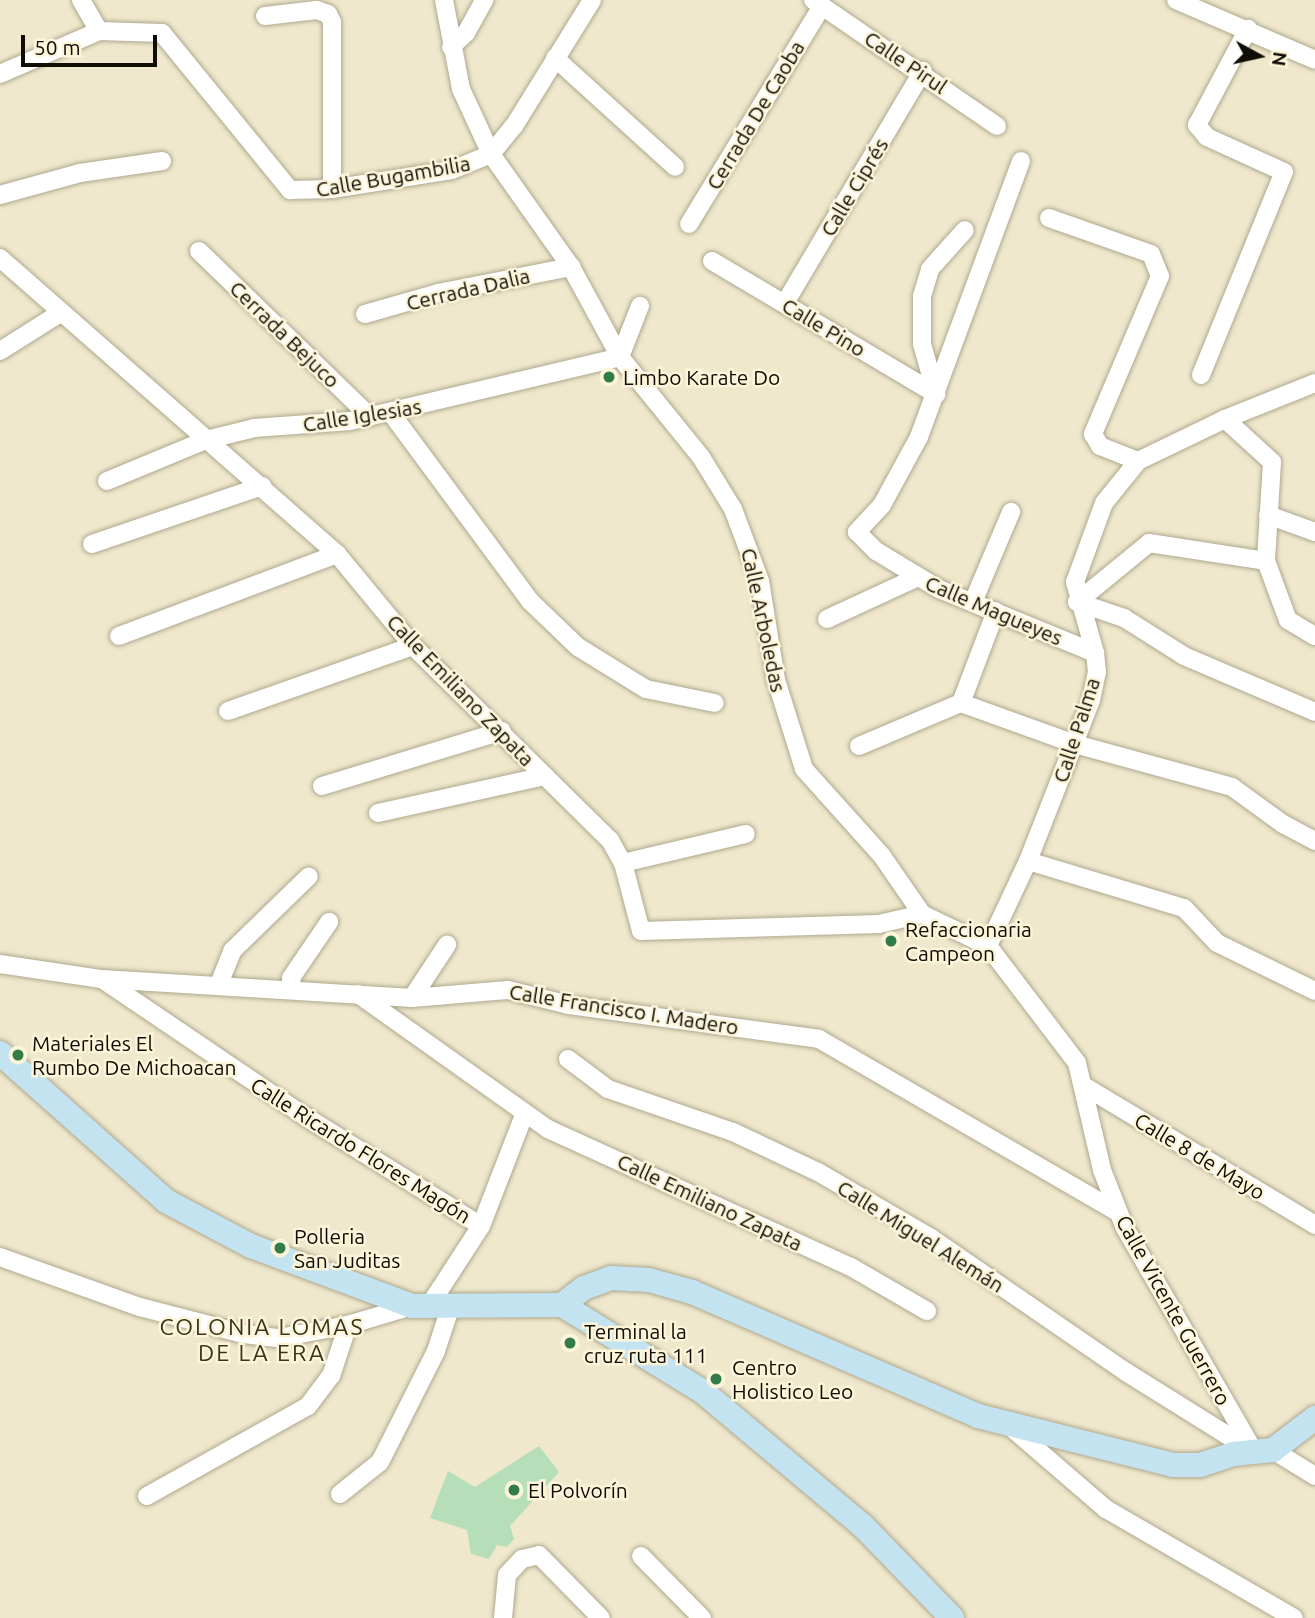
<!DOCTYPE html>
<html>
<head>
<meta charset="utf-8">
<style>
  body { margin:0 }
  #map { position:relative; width:1315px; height:1618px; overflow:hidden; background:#efe8cd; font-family:Ubuntu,sans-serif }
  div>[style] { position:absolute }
  .green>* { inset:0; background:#b6deb9 }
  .roads { filter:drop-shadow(0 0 2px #afa88e) drop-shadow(0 0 2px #afa88e) }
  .street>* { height:18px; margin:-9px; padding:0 9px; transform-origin:9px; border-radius:9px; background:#fff }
  .secondary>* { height:24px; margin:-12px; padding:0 12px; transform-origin:12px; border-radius:12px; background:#c3e3f1 }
  .dots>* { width:19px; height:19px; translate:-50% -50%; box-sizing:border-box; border:4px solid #fdf5da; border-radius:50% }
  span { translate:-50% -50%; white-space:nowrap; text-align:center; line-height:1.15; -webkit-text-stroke:5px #fdf5da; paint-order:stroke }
  .street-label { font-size:21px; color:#0f0d05 }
  .poi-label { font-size:21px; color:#0f0d05 }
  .left { translate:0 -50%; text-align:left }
  .neighbourhood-label { font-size:23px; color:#3a341e; letter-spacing:2px }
  .north { position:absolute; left:1224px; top:21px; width:70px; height:70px; -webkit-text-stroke:5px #fdf5da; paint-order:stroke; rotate:98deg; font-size:19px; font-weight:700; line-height:28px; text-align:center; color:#0f0d05 }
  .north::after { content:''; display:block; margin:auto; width:24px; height:32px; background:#0f0d05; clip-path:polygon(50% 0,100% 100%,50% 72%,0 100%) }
  .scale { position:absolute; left:21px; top:35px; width:136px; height:32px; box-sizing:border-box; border:4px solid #0f0d05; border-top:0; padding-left:9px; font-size:21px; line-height:24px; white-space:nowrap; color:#0f0d05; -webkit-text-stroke:5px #fdf5da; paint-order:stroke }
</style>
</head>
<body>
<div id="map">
  <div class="green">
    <i style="clip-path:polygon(539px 1446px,559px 1472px,510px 1526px,514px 1539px,507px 1547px,497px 1545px,489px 1559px,471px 1554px,467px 1530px,430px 1518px,448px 1471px,475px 1487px)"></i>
  </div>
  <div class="roads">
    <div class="street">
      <i style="left:81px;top:0;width:36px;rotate:60deg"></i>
      <i style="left:444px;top:0;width:91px;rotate:79.2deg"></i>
      <i style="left:461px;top:89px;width:72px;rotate:65.2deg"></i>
      <i style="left:491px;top:154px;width:138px;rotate:54.7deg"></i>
      <i style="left:571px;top:267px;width:102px;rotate:61.4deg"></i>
      <i style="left:620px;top:357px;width:129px;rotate:51deg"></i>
      <i style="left:701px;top:457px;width:61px;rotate:58.4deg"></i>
      <i style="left:733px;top:509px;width:77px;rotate:69.4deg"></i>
      <i style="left:760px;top:581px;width:100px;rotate:80.8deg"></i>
      <i style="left:776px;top:680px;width:93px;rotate:72.5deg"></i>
      <i style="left:804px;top:769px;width:117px;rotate:48.1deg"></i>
      <i style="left:882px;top:856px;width:70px;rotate:55.4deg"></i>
      <i style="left:922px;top:914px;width:73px;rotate:25.9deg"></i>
      <i style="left:988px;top:946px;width:147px;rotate:52.7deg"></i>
      <i style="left:1077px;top:1063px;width:110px;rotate:76.8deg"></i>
      <i style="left:1102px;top:1170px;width:62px;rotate:68.4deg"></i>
      <i style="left:1125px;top:1228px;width:258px;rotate:60deg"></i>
      <i style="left:813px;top:0;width:223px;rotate:34.4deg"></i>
      <i style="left:1176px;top:0;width:151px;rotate:23.3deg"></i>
      <i style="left:265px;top:16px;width:52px;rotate:-6.6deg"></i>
      <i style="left:317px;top:10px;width:12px;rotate:20deg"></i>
      <i style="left:328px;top:14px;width:9px;rotate:63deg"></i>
      <i style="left:332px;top:22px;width:167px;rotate:90deg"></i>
      <i style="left:451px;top:47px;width:21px;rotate:-43deg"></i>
      <i style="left:466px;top:33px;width:38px;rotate:-61deg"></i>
      <i style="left:555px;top:58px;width:162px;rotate:42.2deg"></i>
      <i style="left:0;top:74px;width:108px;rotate:-23.5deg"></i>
      <i style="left:99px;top:31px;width:63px;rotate:1.8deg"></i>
      <i style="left:162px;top:33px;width:203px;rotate:50.8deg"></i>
      <i style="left:290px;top:190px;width:42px;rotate:-1.4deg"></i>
      <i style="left:332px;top:189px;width:121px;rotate:-9deg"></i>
      <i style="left:452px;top:170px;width:42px;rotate:-22.3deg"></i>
      <i style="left:491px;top:154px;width:36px;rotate:-51deg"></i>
      <i style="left:514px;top:126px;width:148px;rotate:-58.2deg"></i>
      <i style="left:1021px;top:161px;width:294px;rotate:110.3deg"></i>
      <i style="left:919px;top:437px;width:77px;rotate:118.6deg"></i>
      <i style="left:882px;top:505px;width:37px;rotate:133deg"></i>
      <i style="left:857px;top:532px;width:27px;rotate:45deg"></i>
      <i style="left:876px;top:551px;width:74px;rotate:31.1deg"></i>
      <i style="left:939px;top:589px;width:169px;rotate:22.3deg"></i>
      <i style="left:0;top:195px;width:83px;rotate:-15.4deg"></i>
      <i style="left:80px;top:173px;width:83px;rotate:-8.3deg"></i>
      <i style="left:1049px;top:218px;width:108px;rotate:19.4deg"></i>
      <i style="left:1151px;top:254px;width:24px;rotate:68deg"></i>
      <i style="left:1160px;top:276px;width:172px;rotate:113deg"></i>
      <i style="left:1093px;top:434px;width:14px;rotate:60deg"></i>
      <i style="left:1100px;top:446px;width:41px;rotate:21.5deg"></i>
      <i style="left:689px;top:224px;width:255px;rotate:-58.6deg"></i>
      <i style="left:199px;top:251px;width:238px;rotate:44.1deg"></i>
      <i style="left:0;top:258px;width:449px;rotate:41.3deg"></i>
      <i style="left:337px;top:554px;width:119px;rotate:50.4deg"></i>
      <i style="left:413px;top:646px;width:276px;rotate:44.6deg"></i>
      <i style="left:610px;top:840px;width:26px;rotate:61deg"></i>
      <i style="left:623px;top:863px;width:70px;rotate:75.2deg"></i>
      <i style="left:641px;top:931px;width:238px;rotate:-1.7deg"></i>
      <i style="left:879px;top:924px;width:44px;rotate:-13.1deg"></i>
      <i style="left:712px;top:261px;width:261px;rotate:30.7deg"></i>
      <i style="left:785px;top:303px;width:270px;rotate:-59.3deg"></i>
      <i style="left:365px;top:314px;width:76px;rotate:-16deg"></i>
      <i style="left:438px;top:293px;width:136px;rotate:-11.1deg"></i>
      <i style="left:0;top:351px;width:71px;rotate:-32.3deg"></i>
      <i style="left:620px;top:357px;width:55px;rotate:-68.6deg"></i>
      <i style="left:1201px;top:375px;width:219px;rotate:-67.8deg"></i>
      <i style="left:1284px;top:172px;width:85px;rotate:-155.6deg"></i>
      <i style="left:1207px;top:137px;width:16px;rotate:-130deg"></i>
      <i style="left:1197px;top:125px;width:109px;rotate:-62deg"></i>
      <i style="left:936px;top:394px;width:52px;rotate:-105.6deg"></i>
      <i style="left:922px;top:344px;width:48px;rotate:-90deg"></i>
      <i style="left:922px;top:296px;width:28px;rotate:-73deg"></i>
      <i style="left:930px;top:269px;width:52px;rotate:-48.1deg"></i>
      <i style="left:391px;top:413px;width:234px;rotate:53.5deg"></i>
      <i style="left:530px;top:601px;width:66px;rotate:43.8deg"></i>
      <i style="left:578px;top:647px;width:80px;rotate:31.7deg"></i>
      <i style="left:646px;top:689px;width:70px;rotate:11.5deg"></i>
      <i style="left:1225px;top:419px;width:64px;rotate:42.5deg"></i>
      <i style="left:1272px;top:462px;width:99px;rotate:93.5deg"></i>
      <i style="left:107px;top:481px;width:107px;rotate:-22.5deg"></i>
      <i style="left:206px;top:440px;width:49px;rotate:-14deg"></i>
      <i style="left:254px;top:428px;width:96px;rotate:-4.2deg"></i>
      <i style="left:350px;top:421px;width:277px;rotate:-13.3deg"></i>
      <i style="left:1268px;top:515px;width:50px;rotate:19.9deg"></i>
      <i style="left:92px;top:544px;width:180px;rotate:-18.8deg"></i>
      <i style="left:973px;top:602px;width:98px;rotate:-67.1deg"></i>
      <i style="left:1077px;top:602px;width:93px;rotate:-39.3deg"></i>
      <i style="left:1149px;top:543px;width:118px;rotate:8.7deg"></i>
      <i style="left:1266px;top:561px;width:63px;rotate:69.6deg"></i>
      <i style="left:1288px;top:620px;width:31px;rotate:31deg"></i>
      <i style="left:1077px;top:602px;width:50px;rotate:18.8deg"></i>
      <i style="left:1124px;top:618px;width:71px;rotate:32.3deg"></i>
      <i style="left:1184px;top:656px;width:142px;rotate:23.1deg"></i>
      <i style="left:827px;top:619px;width:100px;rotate:-24.8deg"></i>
      <i style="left:119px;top:636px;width:233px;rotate:-20.6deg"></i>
      <i style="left:961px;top:703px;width:98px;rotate:-69.2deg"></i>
      <i style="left:228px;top:711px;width:196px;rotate:-19.4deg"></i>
      <i style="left:859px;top:746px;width:111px;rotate:-22.9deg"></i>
      <i style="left:961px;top:703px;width:121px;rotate:19.8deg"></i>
      <i style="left:1075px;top:744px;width:163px;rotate:15.3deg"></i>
      <i style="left:1232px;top:787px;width:63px;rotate:36deg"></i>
      <i style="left:1283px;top:824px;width:36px;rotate:28deg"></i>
      <i style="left:322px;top:786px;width:188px;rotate:-17deg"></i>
      <i style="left:378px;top:813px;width:171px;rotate:-12.5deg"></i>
      <i style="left:1028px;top:861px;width:163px;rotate:16.8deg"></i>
      <i style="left:1184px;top:908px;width:48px;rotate:46.7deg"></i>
      <i style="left:1217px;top:943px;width:109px;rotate:26.1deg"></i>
      <i style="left:623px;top:863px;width:126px;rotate:-13.3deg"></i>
      <i style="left:988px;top:946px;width:94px;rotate:-64.8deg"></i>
      <i style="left:1028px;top:861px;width:173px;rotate:-68.6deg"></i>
      <i style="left:1091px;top:700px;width:29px;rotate:-78deg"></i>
      <i style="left:1097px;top:672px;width:19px;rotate:-96deg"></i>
      <i style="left:1095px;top:653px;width:74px;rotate:-105.7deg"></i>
      <i style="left:1075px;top:582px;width:84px;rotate:-69.8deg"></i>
      <i style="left:1104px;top:503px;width:54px;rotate:-51deg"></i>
      <i style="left:1138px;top:461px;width:97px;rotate:-25.8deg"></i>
      <i style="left:1225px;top:419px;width:97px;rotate:-21.8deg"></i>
      <i style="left:0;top:964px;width:103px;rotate:8.4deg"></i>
      <i style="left:102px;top:979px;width:311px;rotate:3.5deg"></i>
      <i style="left:412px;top:998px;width:96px;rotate:-4.8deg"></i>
      <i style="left:508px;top:990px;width:63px;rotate:13.8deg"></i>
      <i style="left:569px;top:1005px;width:252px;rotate:7.7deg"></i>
      <i style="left:819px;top:1039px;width:345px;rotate:30.1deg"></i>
      <i style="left:102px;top:979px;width:246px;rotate:34.1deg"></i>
      <i style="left:306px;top:1117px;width:206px;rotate:31.9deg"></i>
      <i style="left:219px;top:984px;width:35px;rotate:-68deg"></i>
      <i style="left:232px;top:951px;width:107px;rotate:-44.2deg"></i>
      <i style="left:292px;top:989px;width:11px;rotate:-95deg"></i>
      <i style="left:291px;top:978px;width:68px;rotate:-55.8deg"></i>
      <i style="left:358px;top:994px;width:233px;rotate:35.4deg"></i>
      <i style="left:548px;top:1129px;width:333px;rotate:24.5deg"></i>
      <i style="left:851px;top:1267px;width:88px;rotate:30.1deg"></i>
      <i style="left:412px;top:998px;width:64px;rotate:-56.6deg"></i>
      <i style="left:568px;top:1059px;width:50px;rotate:36.9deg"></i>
      <i style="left:608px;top:1089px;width:132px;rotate:19deg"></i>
      <i style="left:733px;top:1132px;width:94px;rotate:25.2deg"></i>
      <i style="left:818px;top:1172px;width:131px;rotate:30.3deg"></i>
      <i style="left:931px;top:1238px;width:237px;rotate:34.5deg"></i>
      <i style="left:1126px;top:1372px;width:147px;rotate:32deg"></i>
      <i style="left:1084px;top:1086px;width:270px;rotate:31deg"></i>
      <i style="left:0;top:1257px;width:149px;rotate:19.7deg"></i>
      <i style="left:140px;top:1307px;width:107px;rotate:14.6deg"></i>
      <i style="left:244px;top:1334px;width:35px;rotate:7deg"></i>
      <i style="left:279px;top:1338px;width:70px;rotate:-10.7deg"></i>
      <i style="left:348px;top:1325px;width:67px;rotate:-16.5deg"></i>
      <i style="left:429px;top:1306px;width:95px;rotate:-57deg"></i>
      <i style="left:481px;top:1226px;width:119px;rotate:-68.8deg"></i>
      <i style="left:1012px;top:1428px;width:124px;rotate:40.8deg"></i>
      <i style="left:1106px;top:1509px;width:217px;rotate:30.1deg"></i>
      <i style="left:1273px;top:1450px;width:49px;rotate:31.8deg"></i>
      <i style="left:340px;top:1494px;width:51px;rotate:-38.7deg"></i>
      <i style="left:380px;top:1462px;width:124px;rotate:-63.2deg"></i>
      <i style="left:436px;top:1351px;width:48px;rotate:-71.9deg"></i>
      <i style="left:147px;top:1496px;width:184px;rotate:-29.2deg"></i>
      <i style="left:308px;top:1406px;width:38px;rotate:-53deg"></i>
      <i style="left:331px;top:1376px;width:54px;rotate:-71.6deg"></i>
      <i style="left:641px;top:1556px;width:87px;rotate:45.5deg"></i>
      <i style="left:503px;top:1618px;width:43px;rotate:-84.7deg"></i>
      <i style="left:507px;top:1575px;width:22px;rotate:-47deg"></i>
      <i style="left:522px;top:1559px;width:17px;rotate:-13deg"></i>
      <i style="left:539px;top:1555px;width:88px;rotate:45.5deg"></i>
    </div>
    <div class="secondary">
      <i style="left:0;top:1053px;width:222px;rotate:41.7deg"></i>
      <i style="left:166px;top:1201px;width:96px;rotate:27.9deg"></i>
      <i style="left:251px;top:1246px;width:172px;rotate:20.4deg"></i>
      <i style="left:412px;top:1306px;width:150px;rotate:-0.4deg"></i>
      <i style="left:562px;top:1305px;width:28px;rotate:-38deg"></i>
      <i style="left:584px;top:1288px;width:29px;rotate:-20deg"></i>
      <i style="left:611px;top:1278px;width:38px;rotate:3deg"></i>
      <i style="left:649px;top:1280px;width:45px;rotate:15.6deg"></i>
      <i style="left:692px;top:1292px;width:312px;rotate:23.4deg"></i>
      <i style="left:978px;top:1416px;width:201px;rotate:14.1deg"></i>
      <i style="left:1173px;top:1465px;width:27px"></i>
      <i style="left:1200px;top:1465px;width:35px;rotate:-18deg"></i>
      <i style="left:1233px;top:1454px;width:40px;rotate:-5.7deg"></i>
      <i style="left:1273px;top:1450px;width:53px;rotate:-37.3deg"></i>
      <i style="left:562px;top:1305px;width:164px;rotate:31.6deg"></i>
      <i style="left:702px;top:1391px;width:210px;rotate:40deg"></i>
      <i style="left:863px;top:1526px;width:128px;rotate:45.9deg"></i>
    </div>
  </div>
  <div class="dots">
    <i style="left:609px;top:377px;background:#327c4a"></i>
    <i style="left:891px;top:941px;background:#327c4a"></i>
    <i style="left:18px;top:1055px;background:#327c4a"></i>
    <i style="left:280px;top:1248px;background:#327c4a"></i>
    <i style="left:570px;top:1343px;background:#327c4a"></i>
    <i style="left:716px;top:1379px;background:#327c4a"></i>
    <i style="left:514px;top:1490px;background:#327c4a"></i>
  </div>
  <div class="street-label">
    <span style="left:906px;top:62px;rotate:34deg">Calle Pirul</span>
    <span style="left:755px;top:115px;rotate:-59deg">Cerrada De Caoba</span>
    <span style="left:393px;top:176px;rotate:-10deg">Calle Bugambilia</span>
    <span style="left:854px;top:187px;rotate:-59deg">Calle Ciprés</span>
    <span style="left:468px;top:289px;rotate:-13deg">Cerrada Dalia</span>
    <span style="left:824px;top:327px;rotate:31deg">Calle Pino</span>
    <span style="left:285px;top:334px;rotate:44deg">Cerrada Bejuco</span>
    <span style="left:362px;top:415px;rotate:-9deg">Calle Iglesias</span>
    <span style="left:994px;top:610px;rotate:23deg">Calle Magueyes</span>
    <span style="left:764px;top:620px;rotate:78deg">Calle Arboledas</span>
    <span style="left:461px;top:690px;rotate:46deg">Calle Emiliano Zapata</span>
    <span style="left:1076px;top:730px;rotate:-72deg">Calle Palma</span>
    <span style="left:624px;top:1009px;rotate:9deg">Calle Francisco I. Madero</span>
    <span style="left:361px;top:1150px;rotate:32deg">Calle Ricardo Flores Magón</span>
    <span style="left:1200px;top:1156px;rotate:31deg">Calle 8 de Mayo</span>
    <span style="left:710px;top:1202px;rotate:25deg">Calle Emiliano Zapata</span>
    <span style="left:921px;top:1236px;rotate:32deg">Calle Miguel Alemán</span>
    <span style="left:1174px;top:1310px;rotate:61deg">Calle Vicente Guerrero</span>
  </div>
  <div class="poi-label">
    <span class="left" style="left:623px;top:377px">Limbo Karate Do</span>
    <span class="left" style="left:905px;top:941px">Refaccionaria<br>Campeon</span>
    <span class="left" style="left:32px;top:1055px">Materiales El<br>Rumbo De Michoacan</span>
    <span class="left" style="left:294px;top:1248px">Polleria<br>San Juditas</span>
    <span class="left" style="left:584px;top:1343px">Terminal la<br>cruz ruta 111</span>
    <span class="left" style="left:732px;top:1379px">Centro<br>Holistico Leo</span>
    <span class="left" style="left:528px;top:1490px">El Polvorín</span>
  </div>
  <div class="neighbourhood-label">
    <span style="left:262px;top:1340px">COLONIA LOMAS<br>DE LA ERA</span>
  </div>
  <div class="north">N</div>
  <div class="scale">50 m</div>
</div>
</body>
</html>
